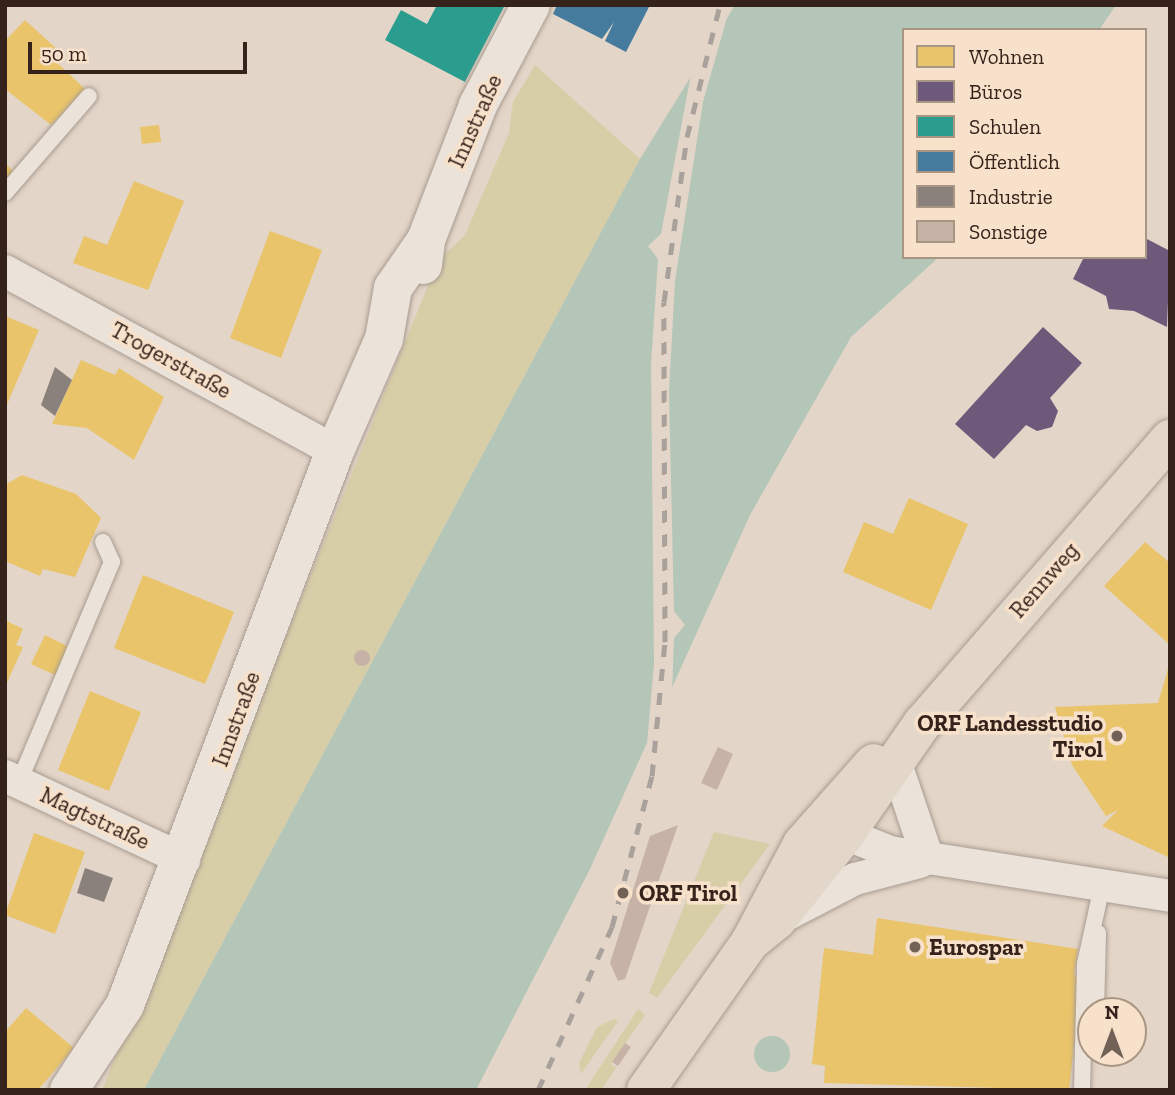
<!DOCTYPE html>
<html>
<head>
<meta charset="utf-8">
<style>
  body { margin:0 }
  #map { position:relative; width:1175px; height:1095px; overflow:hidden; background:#e3d5c7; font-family:"Zilla Slab",serif }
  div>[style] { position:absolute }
  .green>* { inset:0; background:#d7cea8 }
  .water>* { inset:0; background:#b4c6b7 }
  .round { border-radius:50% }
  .pier>* { inset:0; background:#e3d5c7 }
  .homes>* { inset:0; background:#e9c46a }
  .offices>* { inset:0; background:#6d597a }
  .schools>* { inset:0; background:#2a9d8f }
  .public>* { inset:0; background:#457b9d }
  .industry>* { inset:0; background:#8a817c }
  .building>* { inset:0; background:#c7b2a8 }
  .roads { filter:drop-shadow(0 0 2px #a89b91) drop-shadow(0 0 2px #a89b91) }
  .service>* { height:16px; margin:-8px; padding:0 8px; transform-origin:8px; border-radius:8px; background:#ebe3da }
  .minor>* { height:32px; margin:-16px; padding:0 16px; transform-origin:16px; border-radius:16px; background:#ebe3da }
  .tertiary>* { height:38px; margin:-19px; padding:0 19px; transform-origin:19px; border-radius:19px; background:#ebe3da }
  .primary>* { height:38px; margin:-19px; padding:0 19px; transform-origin:19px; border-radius:19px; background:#e3d7ca }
  .rail>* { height:5px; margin-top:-2.5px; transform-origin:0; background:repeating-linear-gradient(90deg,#a9a19b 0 12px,transparent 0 24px) }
  .dots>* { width:19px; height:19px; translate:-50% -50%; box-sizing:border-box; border:4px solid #f7e1cb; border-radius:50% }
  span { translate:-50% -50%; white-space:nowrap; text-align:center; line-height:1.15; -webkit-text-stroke:7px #f7e1cb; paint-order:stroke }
  .street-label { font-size:23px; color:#35221a }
  .poi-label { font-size:23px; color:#35221a; font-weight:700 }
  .right { translate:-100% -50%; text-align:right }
  .left { translate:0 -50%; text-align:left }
  .frame { position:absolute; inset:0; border:7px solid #35221a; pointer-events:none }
  .legend { position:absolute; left:902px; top:28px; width:245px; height:231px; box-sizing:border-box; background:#f7e1cb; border:2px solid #a99584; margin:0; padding:9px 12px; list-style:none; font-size:21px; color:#35221a }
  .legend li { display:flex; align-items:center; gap:14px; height:35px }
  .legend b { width:35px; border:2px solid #a99584 }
  .north { position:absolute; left:1077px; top:997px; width:70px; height:70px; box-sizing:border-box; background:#f7e1cb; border:2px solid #a99584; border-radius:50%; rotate:0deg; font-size:19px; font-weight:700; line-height:28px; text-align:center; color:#35221a }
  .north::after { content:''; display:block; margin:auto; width:24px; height:32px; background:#726157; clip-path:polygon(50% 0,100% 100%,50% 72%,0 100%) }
  .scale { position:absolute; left:28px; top:42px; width:219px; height:32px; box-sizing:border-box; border:4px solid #35221a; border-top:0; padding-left:9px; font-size:21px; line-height:24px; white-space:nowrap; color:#35221a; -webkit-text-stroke:5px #f7e1cb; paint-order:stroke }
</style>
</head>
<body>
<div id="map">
  <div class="green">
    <i style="clip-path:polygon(535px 65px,640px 159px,144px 1090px,102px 1090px,438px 261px,465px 235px,509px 133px,513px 102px)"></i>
    <i style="clip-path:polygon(714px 832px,770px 844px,657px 998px,649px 993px)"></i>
    <i style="clip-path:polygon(638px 1009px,645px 1015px,611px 1064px,616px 1068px,601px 1090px,585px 1090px)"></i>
    <i style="clip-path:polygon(615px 1019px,618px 1021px,581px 1074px,579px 1063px,597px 1027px)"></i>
  </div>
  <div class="water">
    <i style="clip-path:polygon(735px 5px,1116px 5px,1099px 30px,904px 30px,904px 257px,939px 257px,851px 337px,750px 515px,590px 869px,476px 1090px,144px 1090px,640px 159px)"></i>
    <i class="round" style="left:754px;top:1036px;width:36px;height:36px"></i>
  </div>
  <div class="pier">
    <i style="clip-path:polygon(730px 7px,703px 102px,675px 281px,669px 392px,674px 611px,685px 625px,674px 638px,672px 695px,646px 755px,654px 664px,651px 365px,658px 259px,648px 246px,661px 234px,691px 74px)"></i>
  </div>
  <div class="homes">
    <i style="clip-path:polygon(25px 20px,59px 51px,52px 58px,85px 89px,51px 125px,5px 89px,5px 41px)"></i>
    <i style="clip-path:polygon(159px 125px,161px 142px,142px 144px,140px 127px)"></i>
    <i style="clip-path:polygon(5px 163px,14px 172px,5px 181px)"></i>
    <i style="clip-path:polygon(134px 181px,184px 201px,148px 290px,73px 263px,84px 236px,107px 245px)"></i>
    <i style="clip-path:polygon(270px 231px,322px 250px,281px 358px,230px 338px)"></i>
    <i style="clip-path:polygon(5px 316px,39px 330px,5px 409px)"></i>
    <i style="clip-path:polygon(81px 360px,115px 375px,119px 368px,164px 397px,134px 460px,87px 428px,52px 424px)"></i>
    <i style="clip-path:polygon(22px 475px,76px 494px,101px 518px,75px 577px,43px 569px,40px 576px,7px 562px,5px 485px)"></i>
    <i style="clip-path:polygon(909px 498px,968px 524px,931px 610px,843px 572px,864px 522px,893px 534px)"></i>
    <i style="clip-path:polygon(1145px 542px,1170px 563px,1170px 645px,1104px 586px)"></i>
    <i style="clip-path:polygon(143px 575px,234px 612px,205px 684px,114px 648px)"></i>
    <i style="clip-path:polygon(5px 620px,23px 629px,16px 645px,23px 647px,5px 687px)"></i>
    <i style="clip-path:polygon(45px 635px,71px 648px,57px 676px,31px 664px)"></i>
    <i style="clip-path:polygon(1170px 662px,1170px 858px,1102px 826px,1118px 810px,1106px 816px,1072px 765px,1055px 707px,1158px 703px)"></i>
    <i style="clip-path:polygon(90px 691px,141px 712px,109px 791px,58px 770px)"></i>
    <i style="clip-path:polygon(34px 833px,85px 852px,55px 934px,5px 915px)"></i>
    <i style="clip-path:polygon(877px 918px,1078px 949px,1074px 975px,1082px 976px,1069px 1090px,824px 1083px,825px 1066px,812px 1064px,824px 948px,873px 955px)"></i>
    <i style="clip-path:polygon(26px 1008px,74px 1048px,38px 1090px,5px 1090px,5px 1032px)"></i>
  </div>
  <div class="offices">
    <i style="clip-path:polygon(1145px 238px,1170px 251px,1167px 327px,1134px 311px,1109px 309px,1106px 296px,1073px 279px,1084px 257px,1145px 257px)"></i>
    <i style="clip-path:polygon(1043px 327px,1082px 363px,1050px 398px,1058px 411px,1052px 427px,1037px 431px,1026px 425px,994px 459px,955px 424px)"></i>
  </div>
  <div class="schools">
    <i style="clip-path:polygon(437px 5px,505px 5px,465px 82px,385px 40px,401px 10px,427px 24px)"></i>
  </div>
  <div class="public">
    <i style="clip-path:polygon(557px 5px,650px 5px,626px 52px,605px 41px,614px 22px,602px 39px,553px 14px)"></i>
  </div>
  <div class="industry">
    <i style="clip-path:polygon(55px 367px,72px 380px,55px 416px,41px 405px)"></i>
    <i style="clip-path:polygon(85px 868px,113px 878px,104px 902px,77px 893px)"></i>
  </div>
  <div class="building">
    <i class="round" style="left:354px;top:650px;width:16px;height:16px"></i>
    <i style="clip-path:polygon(718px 747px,733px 754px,717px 790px,701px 783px)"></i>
    <i style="clip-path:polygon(678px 825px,625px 979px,618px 981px,610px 963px,650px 836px)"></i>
    <i style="clip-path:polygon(625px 1043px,631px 1047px,618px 1066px,612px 1062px)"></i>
  </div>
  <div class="roads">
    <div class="service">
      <i style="left:5px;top:193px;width:128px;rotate:-49.1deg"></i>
      <i style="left:19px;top:782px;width:239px;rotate:-67.1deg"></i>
      <i style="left:112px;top:562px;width:22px;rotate:-114deg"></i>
      <i style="left:1096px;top:1011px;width:78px;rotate:-88.5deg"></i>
      <i style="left:1082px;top:1090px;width:126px;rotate:-88.6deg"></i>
      <i style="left:1085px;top:964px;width:80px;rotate:-77.7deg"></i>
    </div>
    <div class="minor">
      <i style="left:5px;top:271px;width:376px;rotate:28.6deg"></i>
      <i style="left:897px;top:767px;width:97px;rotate:71.4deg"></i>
      <i style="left:5px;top:776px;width:198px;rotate:25.1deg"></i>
      <i style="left:823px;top:825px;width:72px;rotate:21.9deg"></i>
      <i style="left:890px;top:852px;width:283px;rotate:8.9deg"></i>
      <i style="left:784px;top:916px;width:80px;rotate:-27.5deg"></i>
      <i style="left:855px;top:879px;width:67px;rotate:-14.7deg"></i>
    </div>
    <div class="tertiary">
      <i style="left:423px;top:265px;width:25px;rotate:-83deg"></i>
      <i style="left:426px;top:240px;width:145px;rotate:-68.9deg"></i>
      <i style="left:478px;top:105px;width:113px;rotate:-62.1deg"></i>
      <i style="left:69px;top:1090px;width:102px;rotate:-56.6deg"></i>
      <i style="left:125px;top:1005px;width:592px;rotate:-69.24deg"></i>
      <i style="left:335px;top:451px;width:122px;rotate:-66.4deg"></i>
      <i style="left:384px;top:339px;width:52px;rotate:-80deg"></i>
      <i style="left:393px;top:288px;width:58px;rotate:-55.5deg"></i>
    </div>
    <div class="primary">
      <i style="left:750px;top:942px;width:35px;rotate:-39deg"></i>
      <i style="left:777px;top:920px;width:109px;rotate:-51.3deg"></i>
      <i style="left:845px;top:835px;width:135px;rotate:-55.3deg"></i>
      <i style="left:922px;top:724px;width:378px;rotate:-49deg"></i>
      <i style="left:646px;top:1090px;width:181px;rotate:-54.9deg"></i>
      <i style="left:750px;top:942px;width:111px;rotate:-62deg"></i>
      <i style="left:802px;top:844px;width:108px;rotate:-48.4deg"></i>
    </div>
  </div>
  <div class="rail">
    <i style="left:538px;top:1090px;width:179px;rotate:-65.6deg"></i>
    <i style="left:612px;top:927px;width:156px;rotate:-75.2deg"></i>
    <i style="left:652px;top:776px;width:135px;rotate:-84.5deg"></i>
    <i style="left:665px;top:642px;width:340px;rotate:-90.2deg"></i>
    <i style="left:664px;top:302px;width:167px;rotate:-82.1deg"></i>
    <i style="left:687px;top:137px;width:136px;rotate:-76deg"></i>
  </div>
  <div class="dots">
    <i style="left:1117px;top:736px;background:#726157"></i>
    <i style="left:623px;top:893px;background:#726157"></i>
    <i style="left:915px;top:947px;background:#726157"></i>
  </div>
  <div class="street-label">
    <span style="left:475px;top:121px;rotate:-66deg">Innstraße</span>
    <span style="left:171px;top:360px;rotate:29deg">Trogerstraße</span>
    <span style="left:1044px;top:580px;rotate:-49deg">Rennweg</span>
    <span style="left:236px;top:719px;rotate:-70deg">Innstraße</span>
    <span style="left:95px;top:818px;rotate:25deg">Magtstraße</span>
  </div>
  <div class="poi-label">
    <span class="right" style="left:1103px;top:736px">ORF Landesstudio<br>Tirol</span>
    <span class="left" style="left:639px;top:893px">ORF Tirol</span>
    <span class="left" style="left:929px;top:947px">Eurospar</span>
  </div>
  <div class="frame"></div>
  <ul class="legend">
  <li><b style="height:19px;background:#e9c46a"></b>Wohnen</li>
  <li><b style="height:19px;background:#6d597a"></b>Büros</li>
  <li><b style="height:19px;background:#2a9d8f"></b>Schulen</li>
  <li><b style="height:19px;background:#457b9d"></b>Öffentlich</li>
  <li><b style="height:19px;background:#8a817c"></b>Industrie</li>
  <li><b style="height:19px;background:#c7b2a8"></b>Sonstige</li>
  </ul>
  <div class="north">N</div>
  <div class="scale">50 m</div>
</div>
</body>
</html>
